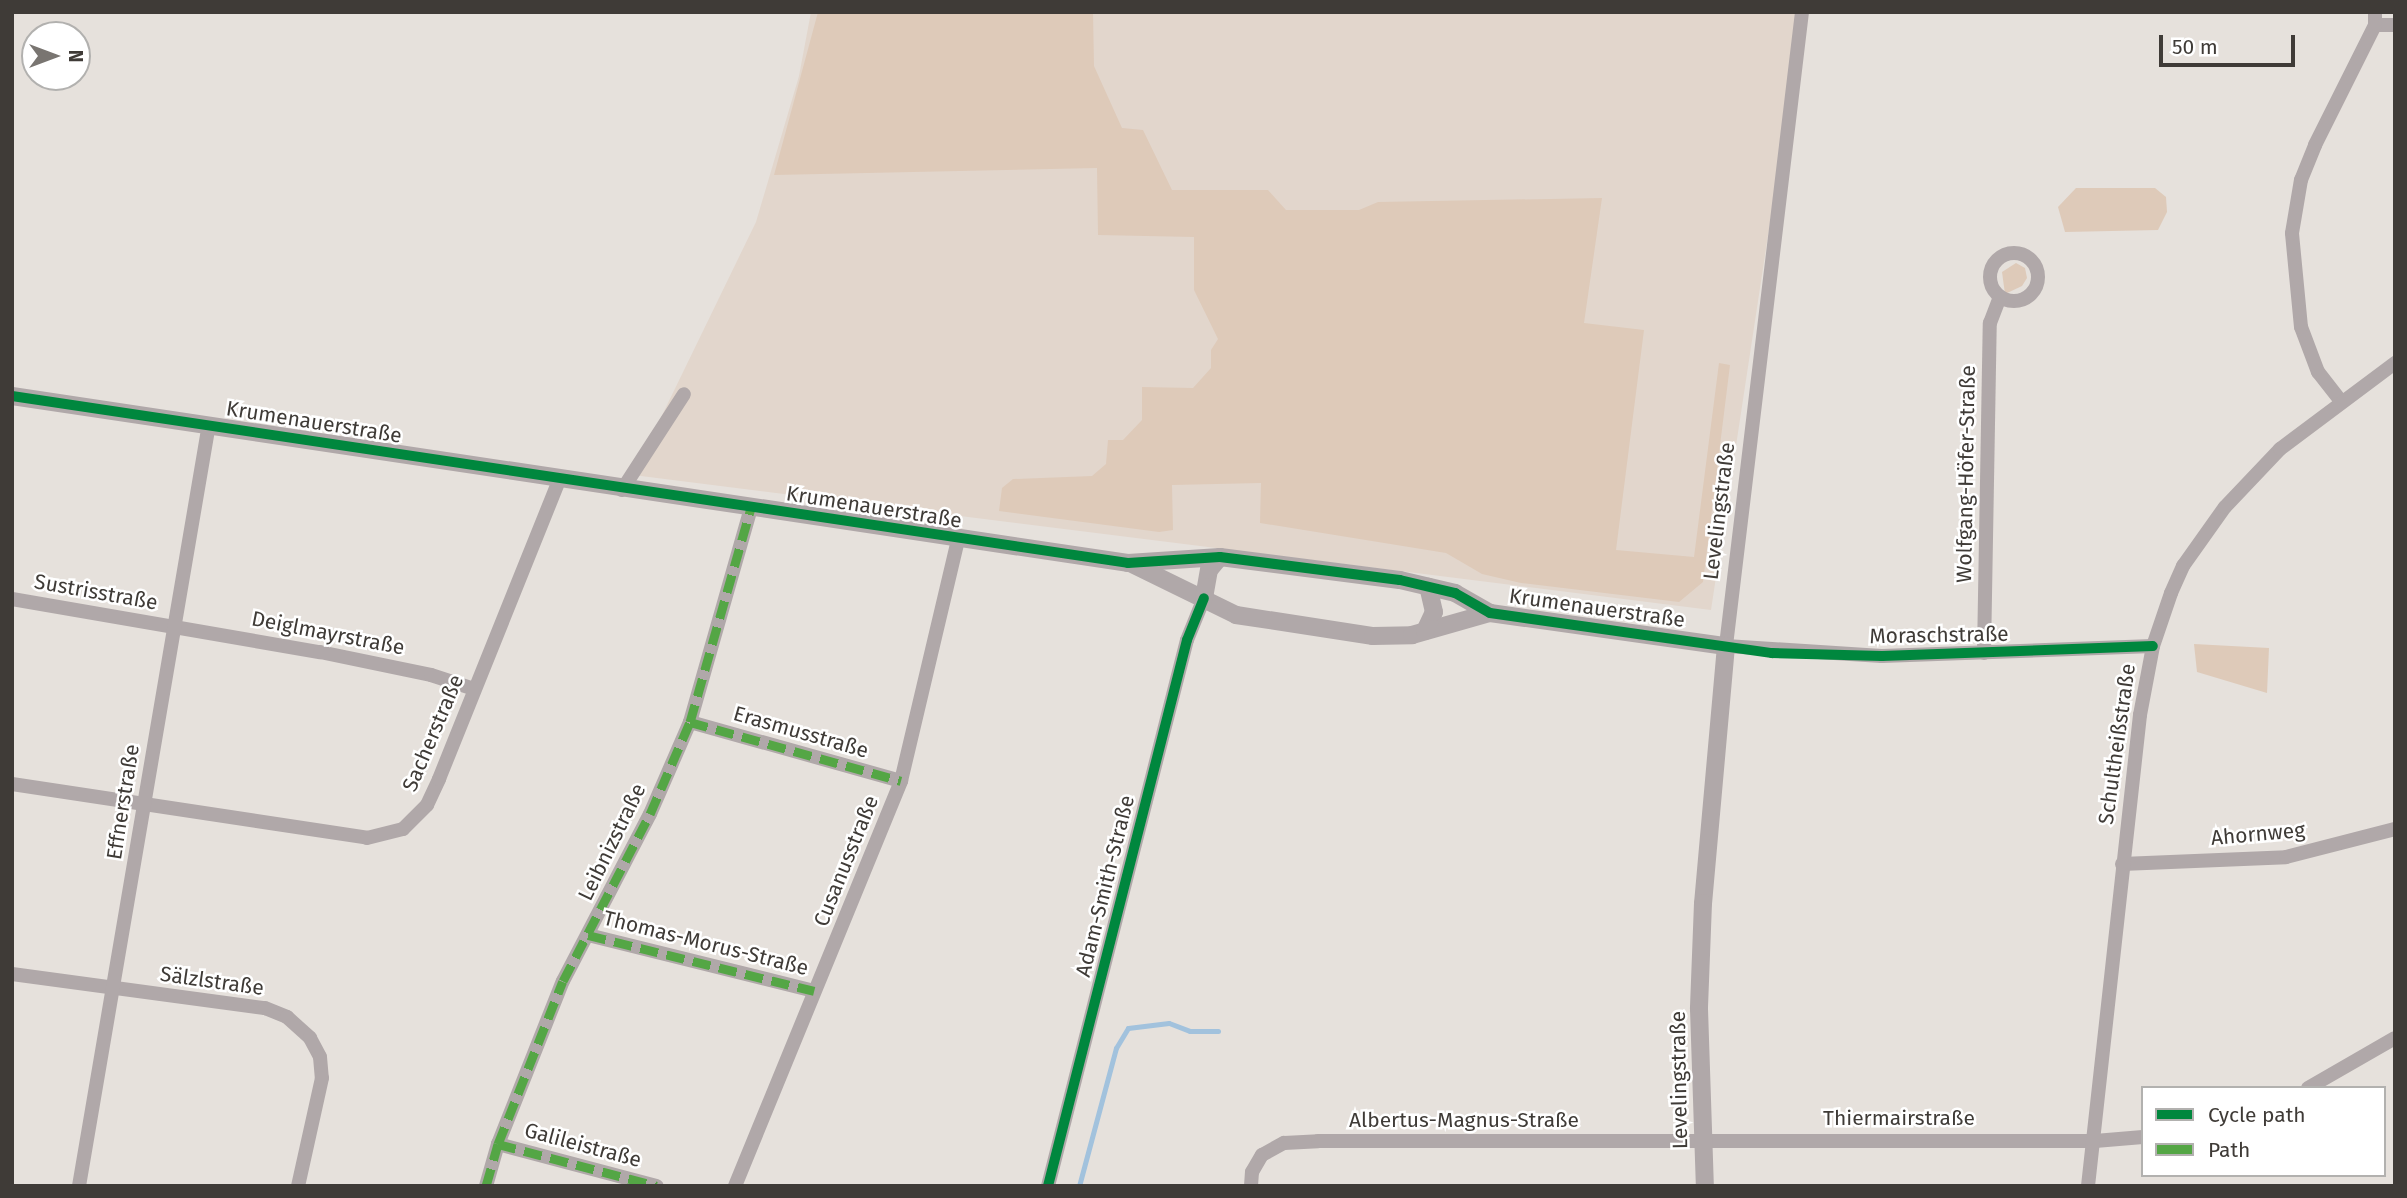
<!DOCTYPE html>
<html>
<head>
<meta charset="utf-8">
<style>
  body { margin:0 }
  #map { position:relative; width:2407px; height:1198px; overflow:hidden; background:#e6e1dc; font-family:"Fira Sans",sans-serif }
  div>[style] { position:absolute }
  .built>* { inset:0; background:#e2d6cc }
  .green>* { inset:0; background:#decab9 }
  .stream>* { height:5px; margin:-2.5px; padding:0 2.5px; transform-origin:2.5px; border-radius:2.5px; background:#a2c2dd }
  .minor>* { height:14px; margin:-7px; padding:0 7px; transform-origin:7px; border-radius:7px; background:#b0a8a9 }
  .minor>.ring { margin:-7px; padding:0; box-sizing:content-box; background:none; border:14px solid #b0a8a9; border-radius:50% }
  .tertiary>* { height:18px; margin:-9px; padding:0 9px; transform-origin:9px; border-radius:9px; background:#b0a8a9 }
  .quiet>* { height:9px; margin-top:-4.5px; transform-origin:0; background:repeating-linear-gradient(90deg,#54a645 0 18px,transparent 0 27px) }
  .cycleway>* { height:10px; margin:-5px; padding:0 5px; transform-origin:5px; border-radius:5px; background:#00873e }
  span { translate:-50% -50%; white-space:nowrap; text-align:center; line-height:1.15; -webkit-text-stroke:5px #fff; paint-order:stroke }
  .street-label { font-size:21px; color:#3f3b37 }
  .frame { position:absolute; inset:0; border:14px solid #3f3b37; pointer-events:none }
  .legend { position:absolute; left:2141px; top:1086px; width:245px; height:91px; box-sizing:border-box; background:#fff; border:2px solid #b2b1af; margin:0; padding:9px 12px; list-style:none; font-size:21px; color:#3f3b37 }
  .legend li { display:flex; align-items:center; gap:14px; height:35px }
  .legend b { width:35px; border:2px solid #b2b1af }
  .north { position:absolute; left:21px; top:21px; width:70px; height:70px; box-sizing:border-box; background:#fff; border:2px solid #b2b1af; border-radius:50%; rotate:90deg; font-size:19px; font-weight:700; line-height:28px; text-align:center; color:#3f3b37 }
  .north::after { content:''; display:block; margin:auto; width:24px; height:32px; background:#797571; clip-path:polygon(50% 0,100% 100%,50% 72%,0 100%) }
  .scale { position:absolute; left:2159px; top:35px; width:136px; height:32px; box-sizing:border-box; border:4px solid #3f3b37; border-top:0; padding-left:9px; font-size:21px; line-height:24px; white-space:nowrap; color:#3f3b37; -webkit-text-stroke:5px #fff; paint-order:stroke }
</style>
</head>
<body>
<div id="map">
  <div class="built">
    <i style="clip-path:polygon(811px 12px,1802px 12px,1711px 610px,633px 475px,756px 222px,799px 76px)"></i>
  </div>
  <div class="green">
    <i style="clip-path:polygon(818px 12px,1093px 12px,1094px 66px,1122px 128px,1143px 130px,1172px 190px,1268px 190px,1286px 210px,1359px 210px,1378px 202px,1602px 198px,1584px 323px,1644px 330px,1616px 550px,1694px 557px,1719px 363px,1730px 365px,1703px 582px,1679px 602px,1521px 583px,1482px 574px,1446px 553px,1260px 523px,1261px 483px,1172px 485px,1173px 530px,1159px 532px,999px 511px,1002px 488px,1013px 479px,1092px 476px,1106px 464px,1108px 440px,1123px 440px,1142px 420px,1142px 387px,1193px 388px,1211px 368px,1211px 350px,1218px 339px,1194px 290px,1194px 237px,1098px 235px,1097px 168px,774px 175px)"></i>
    <i style="clip-path:polygon(2076px 188px,2155px 188px,2166px 197px,2167px 212px,2158px 230px,2065px 232px,2058px 207px)"></i>
    <i style="clip-path:polygon(2016px 263px,2025px 268px,2027px 278px,2022px 286px,2005px 294px,2002px 272px)"></i>
    <i style="clip-path:polygon(2194px 644px,2269px 648px,2267px 693px,2197px 672px)"></i>
  </div>
  <div class="stream">
    <i style="left:1079px;top:1186px;width:143px;rotate:-75deg"></i>
    <i style="left:1116px;top:1048px;width:23px;rotate:-59deg"></i>
    <i style="left:1128px;top:1028px;width:41px;rotate:-7deg"></i>
    <i style="left:1169px;top:1023px;width:22px;rotate:21deg"></i>
    <i style="left:1190px;top:1031px;width:28px"></i>
  </div>
  <div class="minor">
    <i style="left:1802px;top:12px;width:639px;rotate:96.84deg"></i>
    <i style="left:1726px;top:646px;width:156px;rotate:3.7deg"></i>
    <i style="left:1882px;top:656px;width:271px;rotate:-2.1deg"></i>
    <i style="left:2375px;top:12px;width:13px;rotate:90deg"></i>
    <i style="left:2375px;top:25px;width:20px"></i>
    <i class="ring" style="left:1990px;top:253px;width:34px;height:34px"></i>
    <i style="left:2340px;top:400px;width:36px;rotate:-128deg"></i>
    <i style="left:2318px;top:372px;width:48px;rotate:-110.7deg"></i>
    <i style="left:2301px;top:327px;width:94px;rotate:-95.5deg"></i>
    <i style="left:2292px;top:233px;width:54px;rotate:-80.4deg"></i>
    <i style="left:2301px;top:180px;width:38px;rotate:-68deg"></i>
    <i style="left:2315px;top:145px;width:134px;rotate:-63.4deg"></i>
    <i style="left:622px;top:490px;width:114px;rotate:-57.1deg"></i>
    <i style="left:12px;top:599px;width:313px;rotate:9.8deg"></i>
    <i style="left:320px;top:652px;width:113px;rotate:11.7deg"></i>
    <i style="left:431px;top:675px;width:45px;rotate:18deg"></i>
    <i style="left:1984px;top:653px;width:330px;rotate:-89deg"></i>
    <i style="left:1990px;top:323px;width:28px;rotate:-69deg"></i>
    <i style="left:690px;top:722px;width:219px;rotate:15.6deg"></i>
    <i style="left:12px;top:784px;width:359px;rotate:8.6deg"></i>
    <i style="left:367px;top:838px;width:37px;rotate:-14deg"></i>
    <i style="left:403px;top:829px;width:34px;rotate:-45deg"></i>
    <i style="left:427px;top:805px;width:29px;rotate:-65deg"></i>
    <i style="left:439px;top:779px;width:321px;rotate:-68.1deg"></i>
    <i style="left:2122px;top:864px;width:164px;rotate:-2.4deg"></i>
    <i style="left:2286px;top:857px;width:113px;rotate:-14.4deg"></i>
    <i style="left:588px;top:935px;width:233px;rotate:13.9deg"></i>
    <i style="left:12px;top:974px;width:255px;rotate:7.7deg"></i>
    <i style="left:265px;top:1008px;width:24px;rotate:22deg"></i>
    <i style="left:287px;top:1017px;width:31px;rotate:42deg"></i>
    <i style="left:310px;top:1038px;width:21px;rotate:62deg"></i>
    <i style="left:320px;top:1057px;width:21px;rotate:85deg"></i>
    <i style="left:322px;top:1078px;width:111px;rotate:102.5deg"></i>
    <i style="left:2308px;top:1088px;width:100px;rotate:-29.9deg"></i>
    <i style="left:498px;top:1144px;width:164px;rotate:14.8deg"></i>
    <i style="left:79px;top:1186px;width:773px;rotate:-80.32deg"></i>
    <i style="left:486px;top:1186px;width:44px;rotate:-74.1deg"></i>
    <i style="left:498px;top:1144px;width:175px;rotate:-68.3deg"></i>
    <i style="left:563px;top:981px;width:188px;rotate:-62.5deg"></i>
    <i style="left:650px;top:814px;width:100px;rotate:-66.5deg"></i>
    <i style="left:690px;top:722px;width:223px;rotate:-74.1deg"></i>
    <i style="left:735px;top:1186px;width:438px;rotate:-67.7deg"></i>
    <i style="left:901px;top:781px;width:248px;rotate:-76.7deg"></i>
    <i style="left:1048px;top:1186px;width:563px;rotate:-75.72deg"></i>
    <i style="left:1187px;top:640px;width:45px;rotate:-68deg"></i>
    <i style="left:1251px;top:1186px;width:14px;rotate:-86deg"></i>
    <i style="left:1252px;top:1172px;width:20px;rotate:-60deg"></i>
    <i style="left:1262px;top:1155px;width:25px;rotate:-29deg"></i>
    <i style="left:1284px;top:1143px;width:34px;rotate:-3deg"></i>
    <i style="left:1318px;top:1141px;width:777px"></i>
    <i style="left:2095px;top:1141px;width:48px;rotate:-4.8deg"></i>
    <i style="left:2088px;top:1186px;width:474px;rotate:-83.7deg"></i>
    <i style="left:2140px;top:715px;width:70px;rotate:-79.3deg"></i>
    <i style="left:2153px;top:646px;width:56px;rotate:-71.2deg"></i>
    <i style="left:2171px;top:593px;width:30px;rotate:-66deg"></i>
    <i style="left:2183px;top:566px;width:72px;rotate:-54.6deg"></i>
    <i style="left:2225px;top:507px;width:80px;rotate:-46.5deg"></i>
    <i style="left:2280px;top:449px;width:144px;rotate:-36.8deg"></i>
  </div>
  <div class="tertiary">
    <i style="left:12px;top:396px;width:1128px;rotate:8.51deg"></i>
    <i style="left:1128px;top:563px;width:92px;rotate:-3.7deg"></i>
    <i style="left:1220px;top:557px;width:181px;rotate:7.3deg"></i>
    <i style="left:1400px;top:580px;width:57px;rotate:13.3deg"></i>
    <i style="left:1455px;top:593px;width:40px;rotate:29.7deg"></i>
    <i style="left:1490px;top:613px;width:238px;rotate:8deg"></i>
    <i style="left:1726px;top:646px;width:258px;rotate:95.1deg"></i>
    <i style="left:1703px;top:903px;width:106px;rotate:92.2deg"></i>
    <i style="left:1699px;top:1009px;width:177px;rotate:88.1deg"></i>
    <i style="left:1132px;top:564px;width:116px;rotate:26.1deg"></i>
    <i style="left:1236px;top:615px;width:139px;rotate:8.7deg"></i>
    <i style="left:1373px;top:636px;width:39px;rotate:-1deg"></i>
    <i style="left:1412px;top:635px;width:81px;rotate:-15.8deg"></i>
    <i style="left:1204px;top:598px;width:28px;rotate:-80deg"></i>
    <i style="left:1209px;top:570px;width:17px;rotate:-50deg"></i>
    <i style="left:1425px;top:631px;width:21px;rotate:-65deg"></i>
    <i style="left:1434px;top:612px;width:26px;rotate:-103deg"></i>
  </div>
  <div class="quiet">
    <i style="left:690px;top:722px;width:219px;rotate:15.6deg"></i>
    <i style="left:588px;top:935px;width:233px;rotate:13.9deg"></i>
    <i style="left:498px;top:1144px;width:164px;rotate:14.8deg"></i>
    <i style="left:486px;top:1186px;width:44px;rotate:-74.1deg"></i>
    <i style="left:498px;top:1144px;width:175px;rotate:-68.3deg"></i>
    <i style="left:563px;top:981px;width:188px;rotate:-62.5deg"></i>
    <i style="left:650px;top:814px;width:100px;rotate:-66.5deg"></i>
    <i style="left:690px;top:722px;width:223px;rotate:-74.1deg"></i>
  </div>
  <div class="cycleway">
    <i style="left:12px;top:396px;width:1128px;rotate:8.51deg"></i>
    <i style="left:1128px;top:563px;width:92px;rotate:-3.7deg"></i>
    <i style="left:1220px;top:557px;width:181px;rotate:7.3deg"></i>
    <i style="left:1400px;top:580px;width:57px;rotate:13.3deg"></i>
    <i style="left:1455px;top:593px;width:40px;rotate:29.7deg"></i>
    <i style="left:1490px;top:613px;width:285px;rotate:8.1deg"></i>
    <i style="left:1772px;top:653px;width:110px;rotate:1.6deg"></i>
    <i style="left:1882px;top:656px;width:271px;rotate:-2.1deg"></i>
    <i style="left:1048px;top:1186px;width:563px;rotate:-75.72deg"></i>
    <i style="left:1187px;top:640px;width:45px;rotate:-68deg"></i>
  </div>
  <div class="street-label">
    <span style="left:314px;top:422px;rotate:9deg">Krumenauerstraße</span>
    <span style="left:1966px;top:474px;rotate:-89deg">Wolfgang-Höfer-Straße</span>
    <span style="left:874px;top:507px;rotate:9deg">Krumenauerstraße</span>
    <span style="left:1719px;top:511px;rotate:-83deg">Levelingstraße</span>
    <span style="left:96px;top:592px;rotate:10deg">Sustrisstraße</span>
    <span style="left:1597px;top:608px;rotate:8deg">Krumenauerstraße</span>
    <span style="left:328px;top:633px;rotate:11deg">Deiglmayrstraße</span>
    <span style="left:1939px;top:635px;rotate:-1deg">Moraschstraße</span>
    <span style="left:801px;top:732px;rotate:16deg">Erasmusstraße</span>
    <span style="left:433px;top:733px;rotate:-67deg">Sacherstraße</span>
    <span style="left:2117px;top:744px;rotate:-82deg">Schultheißstraße</span>
    <span style="left:123px;top:802px;rotate:-81deg">Effnerstraße</span>
    <span style="left:2258px;top:834px;rotate:-5deg">Ahornweg</span>
    <span style="left:612px;top:842px;rotate:-64deg">Leibnizstraße</span>
    <span style="left:846px;top:861px;rotate:-68deg">Cusanusstraße</span>
    <span style="left:1105px;top:886px;rotate:-76deg">Adam-Smith-Straße</span>
    <span style="left:706px;top:943px;rotate:14deg">Thomas-Morus-Straße</span>
    <span style="left:212px;top:981px;rotate:8deg">Sälzlstraße</span>
    <span style="left:1679px;top:1080px;rotate:-91deg">Levelingstraße</span>
    <span style="left:1899px;top:1118px">Thiermairstraße</span>
    <span style="left:1464px;top:1120px">Albertus-Magnus-Straße</span>
    <span style="left:583px;top:1145px;rotate:15deg">Galileistraße</span>
  </div>
  <div class="frame"></div>
  <ul class="legend">
  <li><b style="height:9px;background:#00873e"></b>Cycle path</li>
  <li><b style="height:9px;background:#54a645"></b>Path</li>
  </ul>
  <div class="north">N</div>
  <div class="scale">50 m</div>
</div>
</body>
</html>
